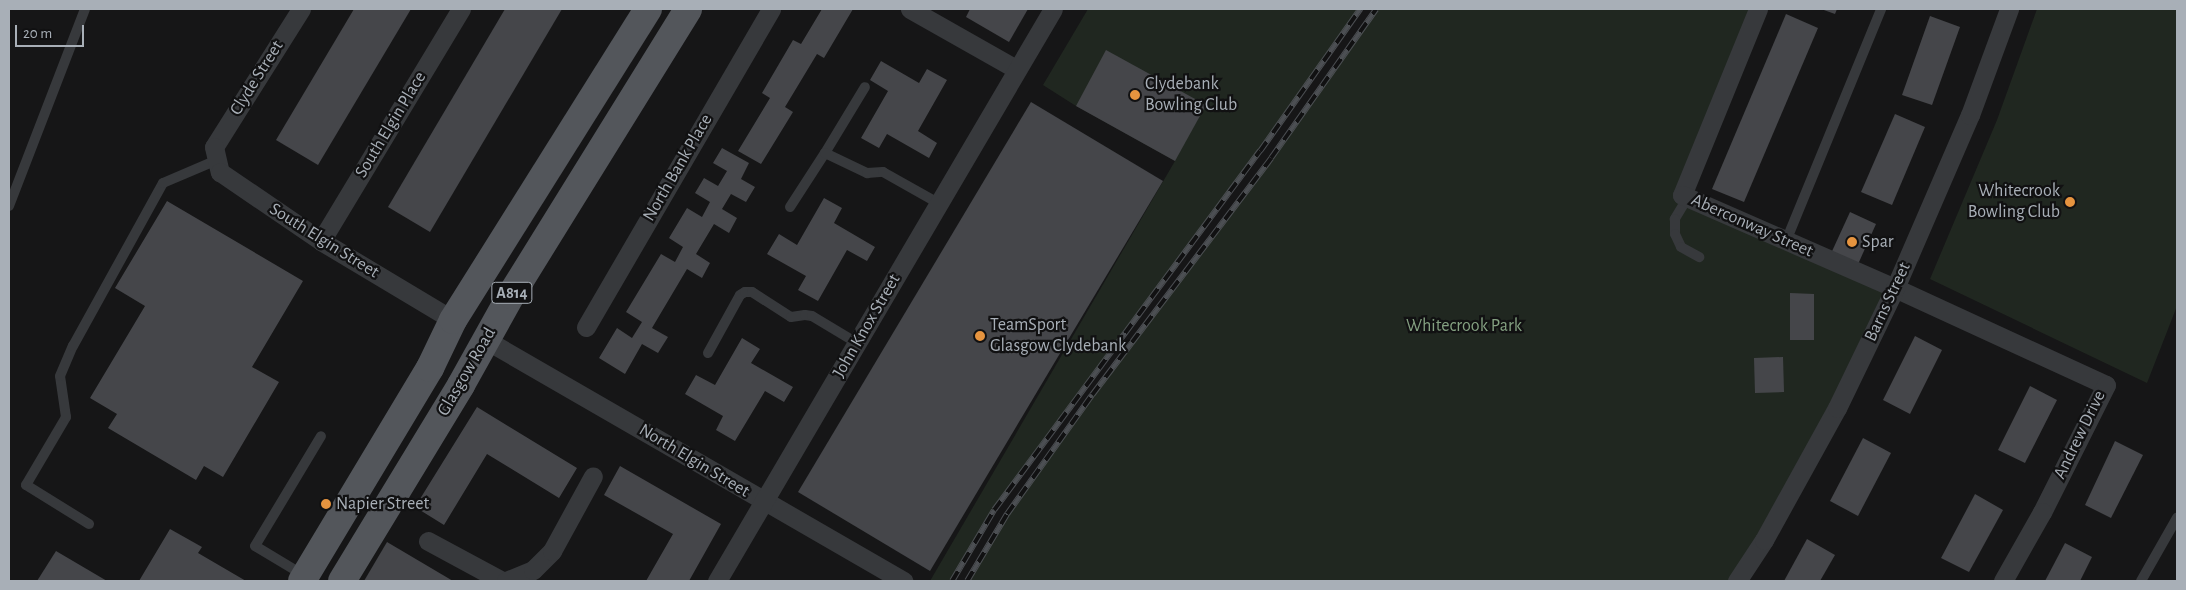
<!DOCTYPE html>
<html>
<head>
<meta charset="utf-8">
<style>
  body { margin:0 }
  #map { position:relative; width:2186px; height:590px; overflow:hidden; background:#161617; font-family:"Alegreya Sans",sans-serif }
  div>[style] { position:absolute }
  .green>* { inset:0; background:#202720 }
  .building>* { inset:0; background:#45464a }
  .lane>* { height:10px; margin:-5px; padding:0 5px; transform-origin:5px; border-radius:5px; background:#37393c }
  .street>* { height:19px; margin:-9.5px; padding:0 9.5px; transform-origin:9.5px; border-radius:9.5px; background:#37393c }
  .primary>* { height:28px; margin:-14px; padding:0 14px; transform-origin:14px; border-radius:14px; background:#53565b }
  .rail>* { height:5.5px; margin-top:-2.75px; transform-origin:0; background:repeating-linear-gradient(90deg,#111112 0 11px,#4c4f53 0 22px); box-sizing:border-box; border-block:1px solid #4c4f53 }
  .dots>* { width:14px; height:14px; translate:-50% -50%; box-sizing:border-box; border:2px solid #111112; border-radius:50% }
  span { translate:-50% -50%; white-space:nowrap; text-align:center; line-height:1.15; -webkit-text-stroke:4.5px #111112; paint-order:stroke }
  .shield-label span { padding:1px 4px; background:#111112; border:1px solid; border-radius:4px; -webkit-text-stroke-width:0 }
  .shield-label { font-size:16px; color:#a8afb7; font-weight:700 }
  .street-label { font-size:18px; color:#a8afb7 }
  .poi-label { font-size:18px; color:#a8afb7 }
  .left { translate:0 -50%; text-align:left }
  .right { translate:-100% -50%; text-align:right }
  .park-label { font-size:18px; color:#84a081 }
  .frame { position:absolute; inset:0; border:10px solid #a8afb7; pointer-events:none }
  .scale { position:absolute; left:15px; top:25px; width:69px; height:22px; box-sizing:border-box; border:2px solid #a8afb7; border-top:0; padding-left:6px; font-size:15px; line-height:18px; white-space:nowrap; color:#a8afb7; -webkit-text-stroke:4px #111112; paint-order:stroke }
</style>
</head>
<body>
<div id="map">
  <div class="green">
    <i style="clip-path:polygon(1088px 9px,1360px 9px,1260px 151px,994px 510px,952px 581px,930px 581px,1175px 161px,1076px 106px,1043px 85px)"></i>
    <i style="clip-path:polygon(1375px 9px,1758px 9px,1682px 194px,1895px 288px,1741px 581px,970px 581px,1007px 514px,1092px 395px,1271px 158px)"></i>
    <i style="clip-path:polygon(2037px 9px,2177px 9px,2177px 306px,2147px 383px,1930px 279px,1997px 120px)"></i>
  </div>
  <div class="building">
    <i style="clip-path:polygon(354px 9px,411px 9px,318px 165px,276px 140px)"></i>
    <i style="clip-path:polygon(505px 9px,562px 9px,430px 232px,388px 207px)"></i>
    <i style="clip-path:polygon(822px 9px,853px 9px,824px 58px,817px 54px,785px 107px,793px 112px,761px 164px,738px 151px,770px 98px,762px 93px,793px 40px,801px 44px)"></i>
    <i style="clip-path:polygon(970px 9px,1028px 9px,1009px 42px,966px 17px)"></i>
    <i style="clip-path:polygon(1821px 9px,1837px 9px,1835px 14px)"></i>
    <i style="clip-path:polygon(1786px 14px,1818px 28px,1744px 202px,1712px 189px)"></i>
    <i style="clip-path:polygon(1930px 16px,1960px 27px,1932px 105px,1902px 95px)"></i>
    <i style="clip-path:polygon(1106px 50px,1206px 105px,1175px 161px,1076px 106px)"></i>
    <i style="clip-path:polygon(881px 61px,919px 83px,927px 69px,947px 80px,918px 131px,937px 143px,929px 158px,887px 134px,879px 148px,861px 138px,888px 91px,870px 80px)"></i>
    <i style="clip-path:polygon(1031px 102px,1163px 181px,930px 571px,798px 492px)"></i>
    <i style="clip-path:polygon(1895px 114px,1925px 127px,1892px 205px,1861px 192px)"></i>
    <i style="clip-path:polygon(722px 148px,749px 163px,741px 179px,755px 187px,746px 202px,731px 194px,722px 209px,737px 218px,729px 233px,714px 224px,696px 254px,710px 263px,702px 278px,687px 269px,652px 328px,668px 337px,658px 353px,642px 344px,625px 374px,599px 358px,617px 328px,632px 338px,642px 322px,626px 312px,661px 254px,675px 262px,683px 247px,669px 238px,687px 208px,702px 217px,710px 202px,695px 193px,704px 178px,718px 186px,727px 171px,713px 163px)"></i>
    <i style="clip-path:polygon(824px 198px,842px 208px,834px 223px,875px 247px,867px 261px,847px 250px,818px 301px,798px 290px,806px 276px,767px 254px,779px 234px,797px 245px)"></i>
    <i style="clip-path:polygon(167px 201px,303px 281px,252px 367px,279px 382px,223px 477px,204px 466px,196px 480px,108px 428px,117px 414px,90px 398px,145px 306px,115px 288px)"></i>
    <i style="clip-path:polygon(1850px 212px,1876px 224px,1855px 271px,1828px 260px)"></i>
    <i style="clip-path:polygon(1790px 293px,1814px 294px,1814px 340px,1790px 340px)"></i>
    <i style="clip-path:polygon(1915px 336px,1942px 350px,1910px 414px,1883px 400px)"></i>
    <i style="clip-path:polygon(742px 338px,760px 349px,751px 363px,793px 387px,784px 402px,765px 391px,735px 441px,716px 430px,723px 416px,685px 394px,696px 375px,715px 385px)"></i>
    <i style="clip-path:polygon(1783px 357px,1784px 392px,1755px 393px,1754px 358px)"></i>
    <i style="clip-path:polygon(2030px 386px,2057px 400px,2025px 463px,1998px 450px)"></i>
    <i style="clip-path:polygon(477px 407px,577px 468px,559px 498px,487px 454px,444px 525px,415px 507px)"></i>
    <i style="clip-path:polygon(1863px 438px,1891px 453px,1858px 516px,1830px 501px)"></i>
    <i style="clip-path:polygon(2115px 441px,2143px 455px,2111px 518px,2085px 505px)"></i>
    <i style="clip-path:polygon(620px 466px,721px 524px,689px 581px,646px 581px,673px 534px,604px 495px)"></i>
    <i style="clip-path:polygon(1975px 494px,2003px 510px,1969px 572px,1941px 558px)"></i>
    <i style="clip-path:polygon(170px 529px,202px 547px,198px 553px,246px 581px,139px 581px)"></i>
    <i style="clip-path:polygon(1807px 539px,1835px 555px,1820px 581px,1784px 581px)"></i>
    <i style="clip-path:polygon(387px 542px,453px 581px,364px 581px)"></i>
    <i style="clip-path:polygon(2065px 543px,2092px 557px,2080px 581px,2045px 581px)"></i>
    <i style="clip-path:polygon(56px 551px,107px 581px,37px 581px)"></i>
  </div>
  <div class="lane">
    <i style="left:825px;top:153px;width:77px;rotate:-58.8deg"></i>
    <i style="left:1688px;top:197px;width:26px;rotate:121deg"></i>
    <i style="left:1675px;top:219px;width:15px;rotate:90deg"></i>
    <i style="left:1675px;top:234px;width:14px;rotate:65deg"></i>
    <i style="left:1681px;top:247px;width:21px;rotate:29deg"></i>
    <i style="left:9px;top:206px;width:211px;rotate:-68.9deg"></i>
    <i style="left:790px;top:207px;width:64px;rotate:-57.1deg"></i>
    <i style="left:825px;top:153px;width:47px;rotate:25.5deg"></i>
    <i style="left:867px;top:173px;width:16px;rotate:-4deg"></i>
    <i style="left:883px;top:172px;width:63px;rotate:29.4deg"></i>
    <i style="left:1786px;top:241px;width:251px;rotate:-67.7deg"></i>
    <i style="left:708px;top:353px;width:66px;rotate:-61.1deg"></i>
    <i style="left:740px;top:295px;width:6px;rotate:-31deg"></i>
    <i style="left:745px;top:292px;width:7px"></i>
    <i style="left:752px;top:292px;width:46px;rotate:32.7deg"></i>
    <i style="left:791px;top:317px;width:14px;rotate:-8deg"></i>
    <i style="left:805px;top:315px;width:7px;rotate:8deg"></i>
    <i style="left:812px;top:316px;width:52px;rotate:31deg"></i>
    <i style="left:89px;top:524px;width:74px;rotate:-148.2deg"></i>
    <i style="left:26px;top:485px;width:79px;rotate:-59.5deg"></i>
    <i style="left:66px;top:417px;width:41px;rotate:-98.3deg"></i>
    <i style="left:60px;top:376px;width:33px;rotate:-67deg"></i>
    <i style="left:73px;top:346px;width:186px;rotate:-61.1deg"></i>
    <i style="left:163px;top:183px;width:59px;rotate:-23.1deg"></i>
    <i style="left:305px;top:576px;width:58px;rotate:-149deg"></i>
    <i style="left:255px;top:546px;width:128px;rotate:-59deg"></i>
    <i style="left:2141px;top:581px;width:73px;rotate:-60.3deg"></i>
  </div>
  <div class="street">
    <i style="left:301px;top:9px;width:163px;rotate:122.2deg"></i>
    <i style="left:214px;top:147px;width:26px;rotate:77deg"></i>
    <i style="left:220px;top:172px;width:122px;rotate:34.3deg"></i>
    <i style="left:321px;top:241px;width:154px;rotate:30.9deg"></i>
    <i style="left:910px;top:9px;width:122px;rotate:29.5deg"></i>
    <i style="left:1758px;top:9px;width:201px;rotate:112.2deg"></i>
    <i style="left:1682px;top:195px;width:232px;rotate:23.6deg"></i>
    <i style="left:1895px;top:288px;width:232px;rotate:24.7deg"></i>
    <i style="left:2106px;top:385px;width:142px;rotate:116.7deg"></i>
    <i style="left:2042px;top:512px;width:79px;rotate:119.5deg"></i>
    <i style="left:321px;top:241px;width:271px;rotate:-58.9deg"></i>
    <i style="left:586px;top:327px;width:368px;rotate:-59.8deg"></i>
    <i style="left:486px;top:340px;width:482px;rotate:30deg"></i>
    <i style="left:428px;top:541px;width:84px;rotate:28.4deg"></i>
    <i style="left:506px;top:581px;width:29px;rotate:-22deg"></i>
    <i style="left:533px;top:570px;width:27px;rotate:-45deg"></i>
    <i style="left:552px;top:551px;width:85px;rotate:-61.3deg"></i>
    <i style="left:717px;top:581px;width:663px;rotate:-59.57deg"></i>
    <i style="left:1737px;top:581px;width:49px;rotate:-56.6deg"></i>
    <i style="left:1764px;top:540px;width:151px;rotate:-61.1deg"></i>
    <i style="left:1837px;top:408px;width:133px;rotate:-64.2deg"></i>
    <i style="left:1895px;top:288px;width:189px;rotate:-66.6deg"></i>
    <i style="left:1970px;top:115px;width:113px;rotate:-69.8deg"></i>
  </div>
  <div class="primary">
    <i style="left:302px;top:581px;width:249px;rotate:-59deg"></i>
    <i style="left:430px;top:368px;width:53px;rotate:-64.4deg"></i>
    <i style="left:453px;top:320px;width:367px;rotate:-57.9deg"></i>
    <i style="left:342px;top:581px;width:229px;rotate:-58.7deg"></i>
    <i style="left:461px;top:385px;width:103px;rotate:-60.9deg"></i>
    <i style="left:511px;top:295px;width:336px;rotate:-58.2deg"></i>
  </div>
  <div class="rail">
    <i style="left:952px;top:581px;width:82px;rotate:-59.4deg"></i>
    <i style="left:994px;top:510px;width:447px;rotate:-53.5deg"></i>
    <i style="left:1260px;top:151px;width:174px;rotate:-54.8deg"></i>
    <i style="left:967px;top:581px;width:78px;rotate:-59.2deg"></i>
    <i style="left:1007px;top:514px;width:146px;rotate:-54.5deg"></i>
    <i style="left:1092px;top:395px;width:297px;rotate:-52.9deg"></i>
    <i style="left:1271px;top:158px;width:182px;rotate:-54.8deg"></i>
  </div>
  <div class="dots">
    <i style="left:1135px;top:95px;background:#e6943f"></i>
    <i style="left:2070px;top:202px;background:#e6943f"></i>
    <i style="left:1852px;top:242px;background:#e6943f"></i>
    <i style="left:980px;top:336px;background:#e6943f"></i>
    <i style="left:326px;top:504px;background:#e6943f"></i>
  </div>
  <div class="shield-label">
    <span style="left:512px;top:293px">A814</span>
  </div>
  <div class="street-label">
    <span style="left:257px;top:78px;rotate:-58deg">Clyde Street</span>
    <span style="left:391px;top:125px;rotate:-59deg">South Elgin Place</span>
    <span style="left:678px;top:168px;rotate:-60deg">North Bank Place</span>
    <span style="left:1752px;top:226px;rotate:24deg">Aberconway Street</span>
    <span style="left:324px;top:241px;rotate:32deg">South Elgin Street</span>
    <span style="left:1888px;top:302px;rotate:-65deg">Barns Street</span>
    <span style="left:867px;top:326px;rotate:-60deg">John Knox Street</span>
    <span style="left:467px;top:372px;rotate:-60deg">Glasgow Road</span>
    <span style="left:2080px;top:435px;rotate:-64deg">Andrew Drive</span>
    <span style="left:694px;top:461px;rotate:31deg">North Elgin Street</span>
  </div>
  <div class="poi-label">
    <span class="left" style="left:1145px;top:95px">Clydebank<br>Bowling Club</span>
    <span class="right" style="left:2060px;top:202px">Whitecrook<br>Bowling Club</span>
    <span class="left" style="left:1862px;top:242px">Spar</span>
    <span class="left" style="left:990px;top:336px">TeamSport<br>Glasgow Clydebank</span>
    <span class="left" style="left:336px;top:504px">Napier Street</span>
  </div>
  <div class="park-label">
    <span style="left:1464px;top:326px">Whitecrook Park</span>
  </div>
  <div class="frame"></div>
  <div class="scale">20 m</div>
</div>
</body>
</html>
